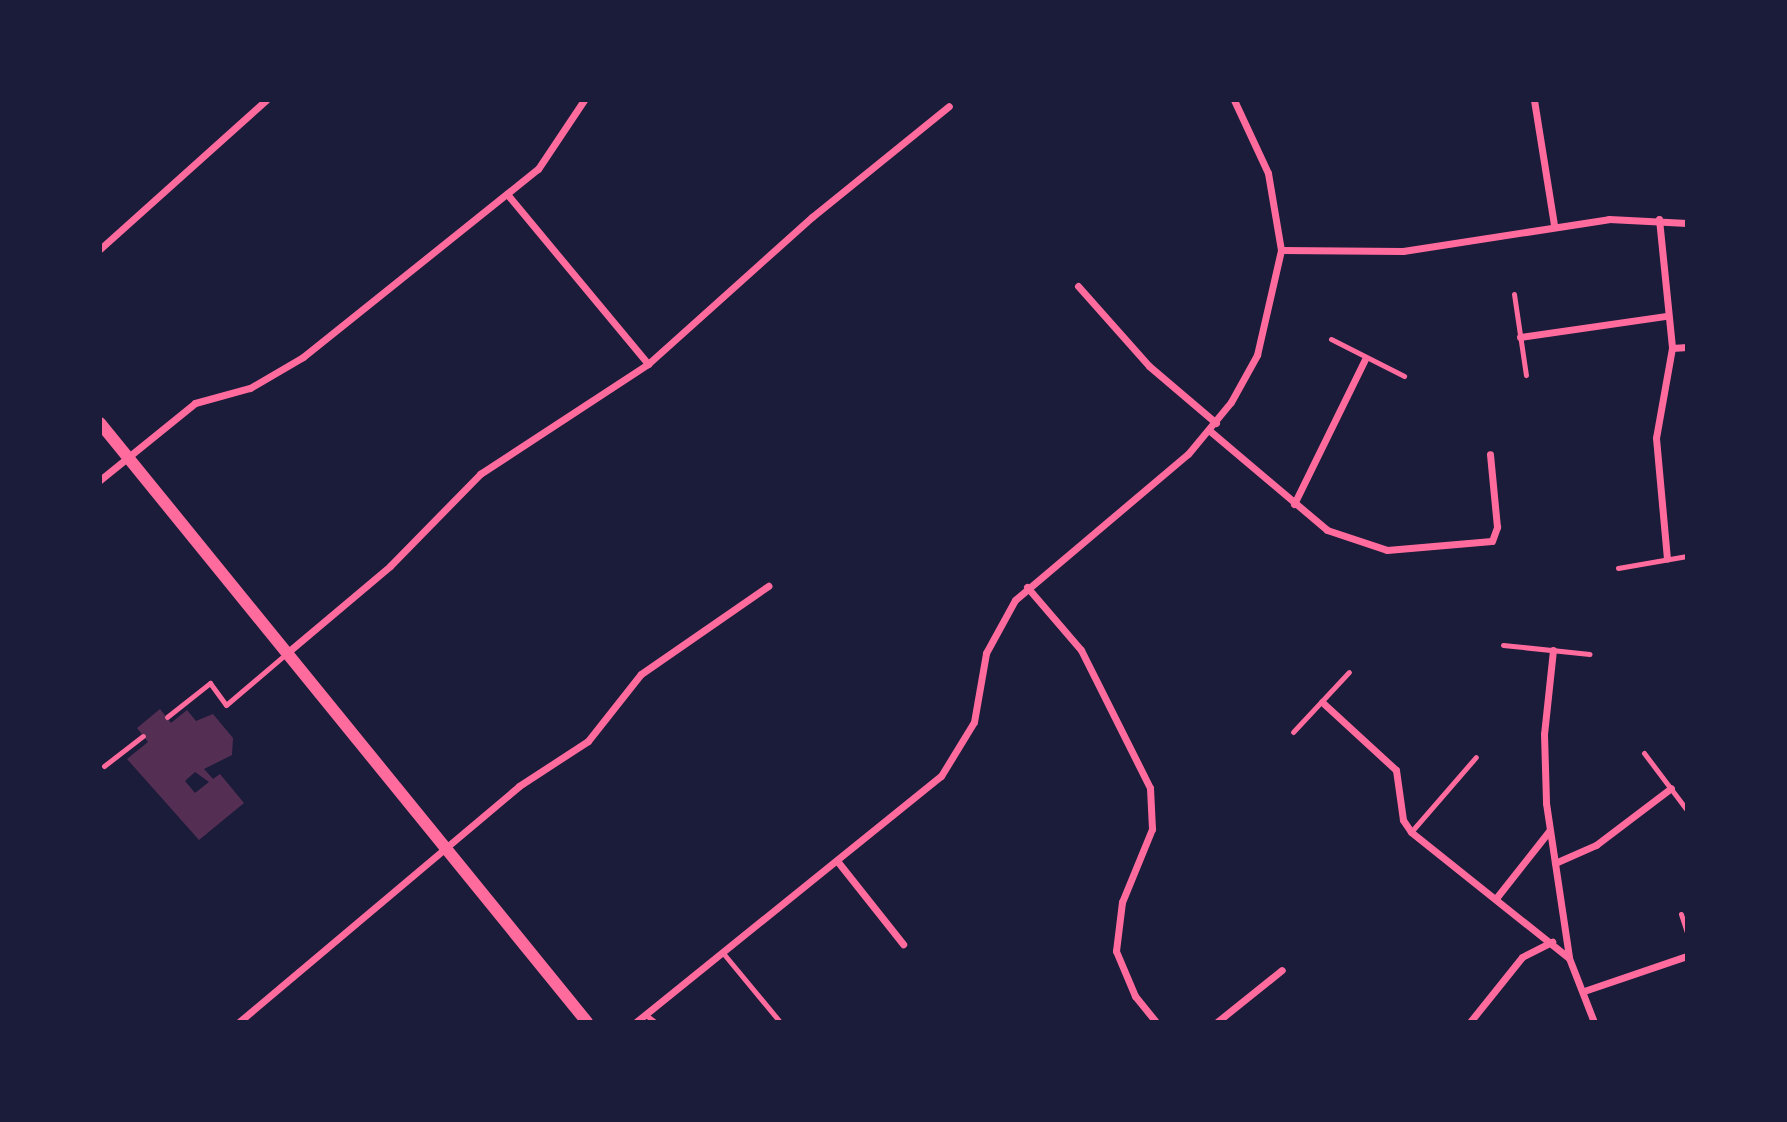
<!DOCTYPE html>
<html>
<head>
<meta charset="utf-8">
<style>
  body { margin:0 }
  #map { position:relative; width:1787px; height:1122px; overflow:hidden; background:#1b1b3a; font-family:"Public Sans",sans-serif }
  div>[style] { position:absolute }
  .building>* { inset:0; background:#542f53 }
  .service>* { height:5px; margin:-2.5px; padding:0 2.5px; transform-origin:2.5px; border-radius:2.5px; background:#ff6b9d }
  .minor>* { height:7px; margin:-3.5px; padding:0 3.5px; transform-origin:3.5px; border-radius:3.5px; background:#ff6b9d }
  .tertiary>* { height:12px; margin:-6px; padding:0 6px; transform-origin:6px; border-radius:6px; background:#ff6b9d }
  span { translate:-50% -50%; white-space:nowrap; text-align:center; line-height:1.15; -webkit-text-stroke:7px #1b1b3a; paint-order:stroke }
  .frame { position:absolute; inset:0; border:102px solid #1b1b3a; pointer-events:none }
</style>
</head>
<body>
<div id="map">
  <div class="building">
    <i style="clip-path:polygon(evenodd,160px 709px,171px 723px,187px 710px,196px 721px,213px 714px,233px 738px,232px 755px,204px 769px,213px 779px,220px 774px,244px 803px,199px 840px,127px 759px,148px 742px,137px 728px,160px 709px,195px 772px,209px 782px,195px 793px,185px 781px,195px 772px)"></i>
  </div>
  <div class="service">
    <i style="left:1514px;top:294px;width:82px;rotate:81.6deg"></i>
    <i style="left:1331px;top:339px;width:82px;rotate:26.9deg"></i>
    <i style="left:1618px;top:568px;width:70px;rotate:-9.9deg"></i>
    <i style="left:1503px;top:645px;width:87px;rotate:5.9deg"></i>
    <i style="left:167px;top:717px;width:55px;rotate:-38.3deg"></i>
    <i style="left:210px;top:683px;width:27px;rotate:54deg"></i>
    <i style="left:226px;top:705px;width:80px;rotate:-40.4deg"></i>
    <i style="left:1293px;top:732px;width:82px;rotate:-47deg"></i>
    <i style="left:1644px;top:753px;width:71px;rotate:53deg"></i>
    <i style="left:104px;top:766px;width:49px;rotate:-37.6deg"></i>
    <i style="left:1411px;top:832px;width:99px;rotate:-49.1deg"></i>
    <i style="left:1681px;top:914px;width:20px;rotate:72deg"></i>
    <i style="left:723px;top:953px;width:89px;rotate:50.4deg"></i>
    <i style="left:646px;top:1015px;width:11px;rotate:38deg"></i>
  </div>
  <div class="minor">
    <i style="left:1534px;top:100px;width:127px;rotate:80.9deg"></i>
    <i style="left:507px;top:194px;width:221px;rotate:50.3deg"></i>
    <i style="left:1659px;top:219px;width:130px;rotate:84.2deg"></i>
    <i style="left:1672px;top:348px;width:91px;rotate:100.1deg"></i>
    <i style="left:1656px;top:438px;width:121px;rotate:84.8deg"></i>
    <i style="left:100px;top:249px;width:223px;rotate:-41.9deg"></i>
    <i style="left:1281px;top:250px;width:122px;rotate:0.5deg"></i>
    <i style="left:1403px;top:251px;width:208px;rotate:-8.8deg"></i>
    <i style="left:1609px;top:219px;width:78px;rotate:2.9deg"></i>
    <i style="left:1078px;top:286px;width:107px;rotate:48.4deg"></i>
    <i style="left:1149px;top:366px;width:88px;rotate:40.4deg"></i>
    <i style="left:1520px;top:337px;width:148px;rotate:-8.2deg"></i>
    <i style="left:1672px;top:348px;width:15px;rotate:-4deg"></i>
    <i style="left:1210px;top:431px;width:153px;rotate:40.2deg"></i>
    <i style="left:1327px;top:530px;width:63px;rotate:18.4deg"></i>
    <i style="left:1387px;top:550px;width:105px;rotate:-4.9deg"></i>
    <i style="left:1492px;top:541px;width:15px;rotate:-70deg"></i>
    <i style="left:1497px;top:527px;width:73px;rotate:-95.5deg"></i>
    <i style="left:100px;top:480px;width:122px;rotate:-39deg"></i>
    <i style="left:195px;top:403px;width:57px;rotate:-15.3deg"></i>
    <i style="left:250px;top:388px;width:61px;rotate:-30.3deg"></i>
    <i style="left:303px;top:357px;width:301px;rotate:-38.7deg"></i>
    <i style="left:538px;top:169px;width:83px;rotate:-56.3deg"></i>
    <i style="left:1294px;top:504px;width:161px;rotate:-63.9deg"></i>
    <i style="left:1027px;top:587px;width:83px;rotate:49.4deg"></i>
    <i style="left:1081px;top:650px;width:154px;rotate:63.4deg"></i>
    <i style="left:1150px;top:788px;width:41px;rotate:87.2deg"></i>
    <i style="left:1152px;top:829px;width:79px;rotate:112.3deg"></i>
    <i style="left:1122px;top:902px;width:49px;rotate:97deg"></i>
    <i style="left:1116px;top:951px;width:49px;rotate:67.1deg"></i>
    <i style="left:1135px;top:996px;width:33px;rotate:51deg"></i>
    <i style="left:1553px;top:650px;width:84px;rotate:96.1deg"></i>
    <i style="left:1544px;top:734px;width:69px;rotate:88.3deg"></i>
    <i style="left:1546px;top:803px;width:156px;rotate:81.5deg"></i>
    <i style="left:288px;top:652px;width:133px;rotate:-40.1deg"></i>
    <i style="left:390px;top:566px;width:129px;rotate:-45.6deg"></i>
    <i style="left:480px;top:474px;width:201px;rotate:-33.2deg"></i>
    <i style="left:648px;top:364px;width:220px;rotate:-41.9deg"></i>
    <i style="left:812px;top:217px;width:176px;rotate:-39deg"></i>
    <i style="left:1322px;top:702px;width:100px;rotate:42.6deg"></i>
    <i style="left:1396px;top:770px;width:50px;rotate:82deg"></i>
    <i style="left:1403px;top:820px;width:14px;rotate:56deg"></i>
    <i style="left:1411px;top:832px;width:202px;rotate:38.6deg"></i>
    <i style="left:1569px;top:958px;width:69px;rotate:68.7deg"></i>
    <i style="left:838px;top:862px;width:105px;rotate:51.6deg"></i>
    <i style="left:1555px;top:863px;width:45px;rotate:-23.7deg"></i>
    <i style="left:1596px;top:845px;width:94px;rotate:-37.2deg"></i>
    <i style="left:1497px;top:897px;width:85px;rotate:-51.7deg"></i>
    <i style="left:1584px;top:991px;width:109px;rotate:-18.8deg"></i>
    <i style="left:239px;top:1022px;width:366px;rotate:-40.1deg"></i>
    <i style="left:519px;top:786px;width:82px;rotate:-33.1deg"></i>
    <i style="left:588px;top:741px;width:85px;rotate:-51.7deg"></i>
    <i style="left:641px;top:674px;width:155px;rotate:-34.7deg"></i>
    <i style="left:636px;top:1022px;width:392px;rotate:-38.9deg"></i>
    <i style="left:941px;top:776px;width:63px;rotate:-58.6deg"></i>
    <i style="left:974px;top:722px;width:70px;rotate:-80.1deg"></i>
    <i style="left:986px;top:653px;width:60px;rotate:-61.3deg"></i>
    <i style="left:1015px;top:600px;width:226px;rotate:-40.2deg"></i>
    <i style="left:1188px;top:454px;width:67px;rotate:-50.4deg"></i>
    <i style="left:1231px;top:402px;width:54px;rotate:-61deg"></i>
    <i style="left:1257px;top:355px;width:108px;rotate:-77.1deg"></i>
    <i style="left:1281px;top:250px;width:78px;rotate:-99.6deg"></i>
    <i style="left:1268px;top:173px;width:81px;rotate:-115deg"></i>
    <i style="left:1217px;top:1022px;width:83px;rotate:-38.7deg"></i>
    <i style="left:1470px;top:1022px;width:83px;rotate:-51.3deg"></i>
    <i style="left:1522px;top:957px;width:34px;rotate:-27deg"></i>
  </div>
  <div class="tertiary">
    <i style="left:100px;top:423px;width:772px;rotate:50.89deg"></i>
  </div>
  <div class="frame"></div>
</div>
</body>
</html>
